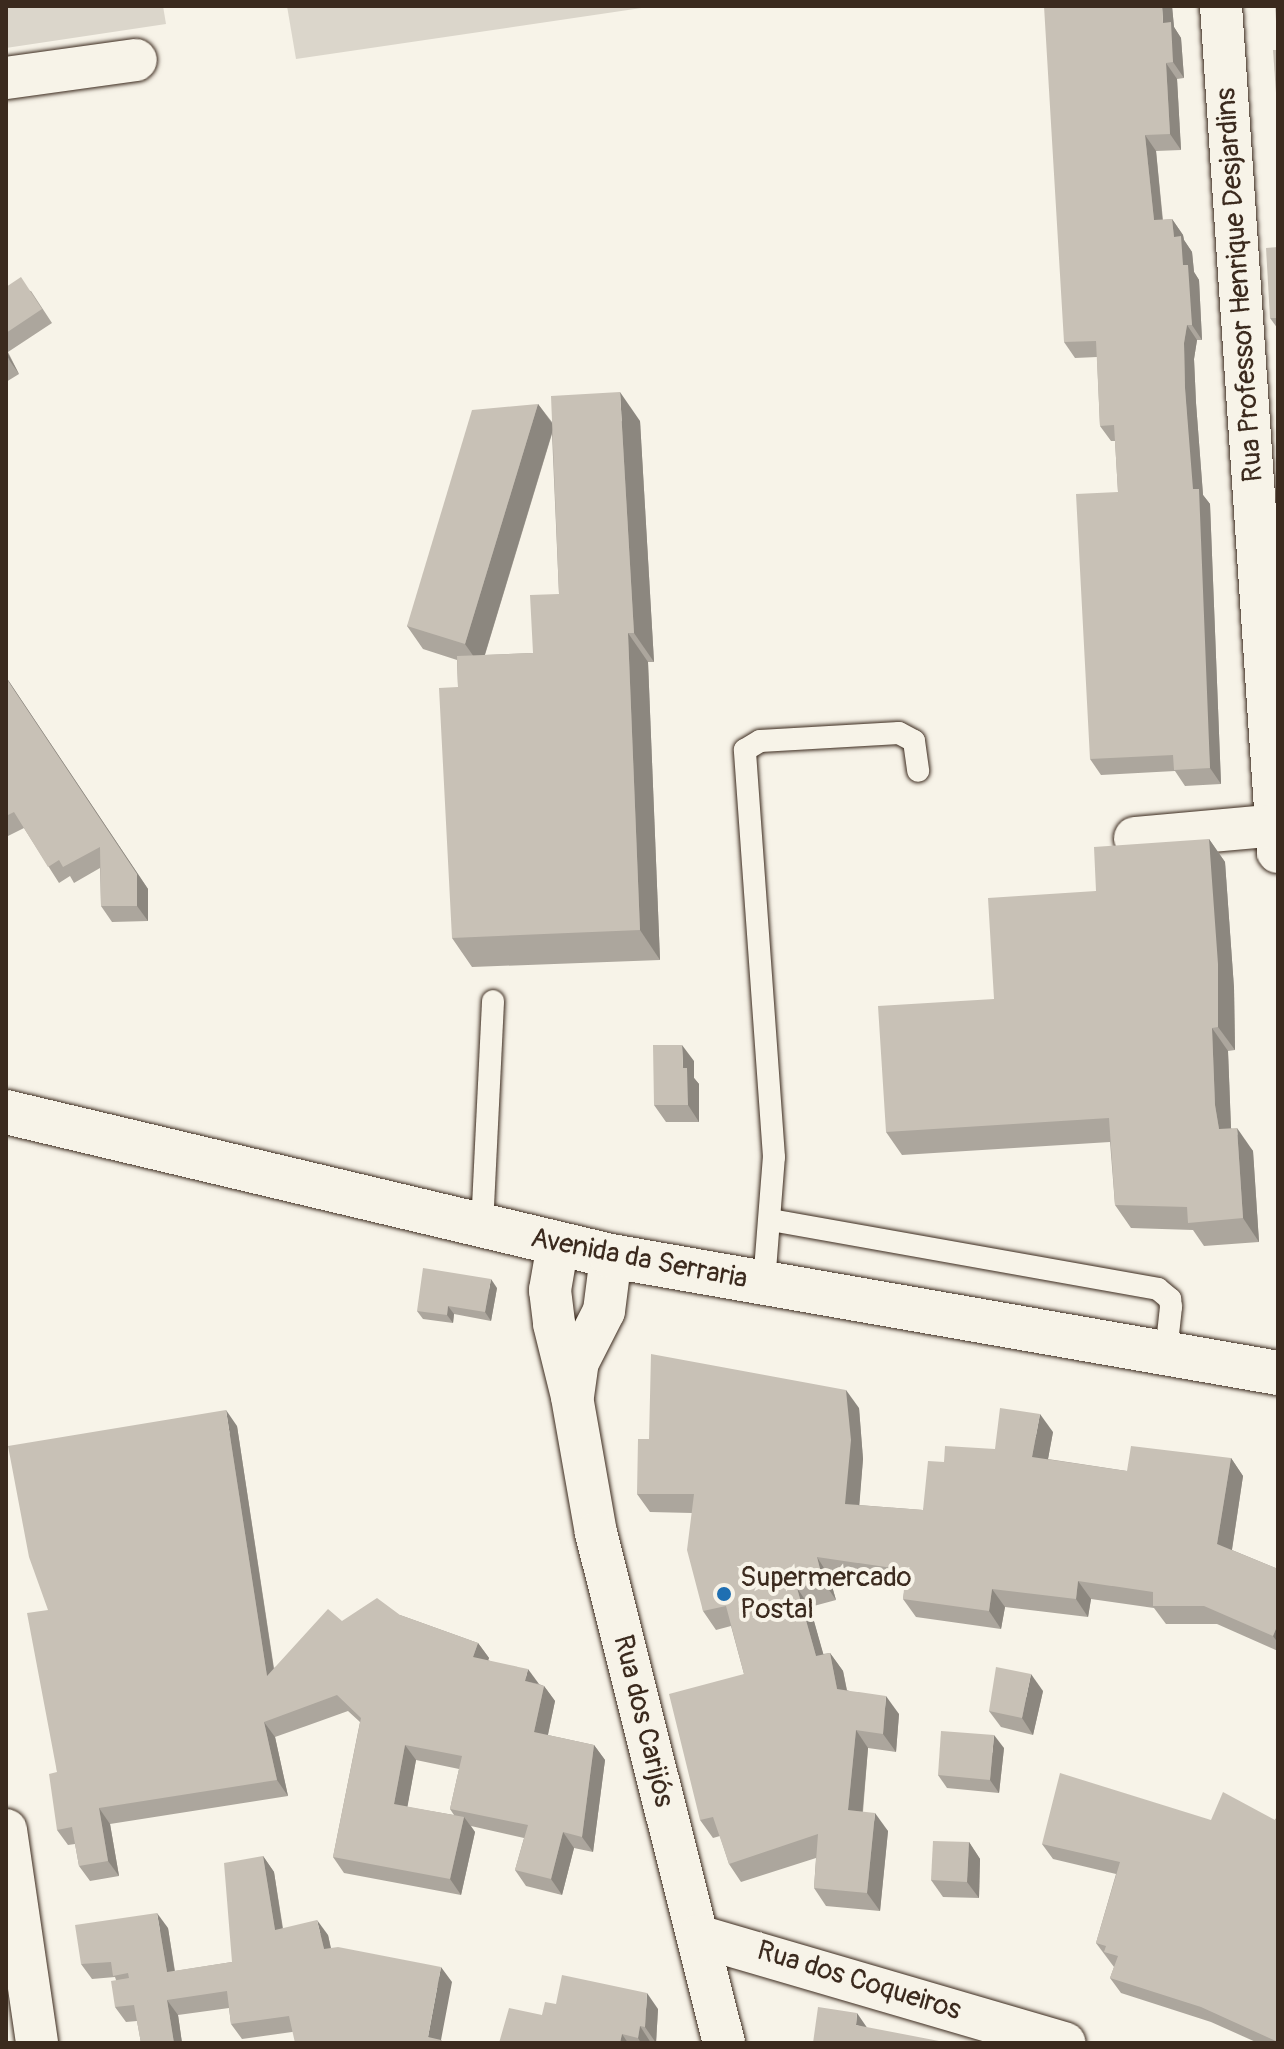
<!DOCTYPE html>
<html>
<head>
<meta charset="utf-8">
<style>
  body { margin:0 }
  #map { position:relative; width:1284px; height:2049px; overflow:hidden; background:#f7f3e8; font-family:Pangolin,sans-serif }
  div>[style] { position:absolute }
  .green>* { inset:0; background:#dbd6cb }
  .roads { filter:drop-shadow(0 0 2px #3b2a1e) drop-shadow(0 0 2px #3b2a1e) }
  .service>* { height:22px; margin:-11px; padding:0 11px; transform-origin:11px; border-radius:11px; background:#f7f3e8 }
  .minor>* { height:42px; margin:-21px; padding:0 21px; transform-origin:21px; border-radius:21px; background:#f7f3e8 }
  .secondary>* { height:44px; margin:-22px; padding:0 22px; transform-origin:22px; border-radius:22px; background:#f7f3e8 }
  .wall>* { inset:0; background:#aca69d }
  .shaded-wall>* { inset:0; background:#8c877f }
  .building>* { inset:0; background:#c8c1b6 }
  .dots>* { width:22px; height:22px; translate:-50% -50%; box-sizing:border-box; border:4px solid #f7f3e8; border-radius:50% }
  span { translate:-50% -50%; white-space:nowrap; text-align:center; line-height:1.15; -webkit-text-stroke:8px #f7f3e8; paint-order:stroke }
  .street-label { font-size:28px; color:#3b2a1e }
  .poi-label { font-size:28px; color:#3b2a1e }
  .left { translate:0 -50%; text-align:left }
  .frame { position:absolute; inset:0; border:8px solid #3b2a1e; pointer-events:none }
</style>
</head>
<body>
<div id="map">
  <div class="green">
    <i style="clip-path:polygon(6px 6px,163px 6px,166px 24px,6px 48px)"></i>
    <i style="clip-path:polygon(287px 6px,655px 6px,296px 59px)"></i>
  </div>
  <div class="roads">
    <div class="service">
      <i style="left:771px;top:1220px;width:393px;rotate:10.1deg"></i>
      <i style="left:1158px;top:1289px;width:16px;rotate:40deg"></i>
      <i style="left:1170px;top:1299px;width:8px;rotate:83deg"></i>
      <i style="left:1171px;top:1307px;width:45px;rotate:96.3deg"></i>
      <i style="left:482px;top:1227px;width:226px;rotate:-87.2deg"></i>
      <i style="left:764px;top:1283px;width:126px;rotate:-85.5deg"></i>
      <i style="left:774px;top:1157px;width:408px;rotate:-94.1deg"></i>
      <i style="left:745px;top:750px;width:17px;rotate:-31deg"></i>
      <i style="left:760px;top:741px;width:139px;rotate:-3.3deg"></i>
      <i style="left:899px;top:733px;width:17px;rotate:28deg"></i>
      <i style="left:914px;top:741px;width:30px;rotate:82deg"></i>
    </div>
    <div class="minor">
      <i style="left:1221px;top:6px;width:848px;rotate:86.15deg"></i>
      <i style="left:6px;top:78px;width:131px;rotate:-7.9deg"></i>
      <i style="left:1135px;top:838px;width:144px;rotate:-5.2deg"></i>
      <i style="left:558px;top:1244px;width:47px;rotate:99.9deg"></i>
      <i style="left:550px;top:1290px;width:34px;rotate:83deg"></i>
      <i style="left:554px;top:1324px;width:75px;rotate:76.1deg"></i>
      <i style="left:572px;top:1397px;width:138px;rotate:80deg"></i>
      <i style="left:596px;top:1533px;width:526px;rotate:75.91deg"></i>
      <i style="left:573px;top:1396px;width:34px;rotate:-82deg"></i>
      <i style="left:578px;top:1362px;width:57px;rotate:-63deg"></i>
      <i style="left:604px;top:1311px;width:55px;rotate:-82.7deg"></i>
      <i style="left:6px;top:1830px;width:215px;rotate:81.7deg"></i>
      <i style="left:698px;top:1936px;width:382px;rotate:16.3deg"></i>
    </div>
    <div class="secondary">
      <i style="left:6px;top:1112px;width:622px;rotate:13.39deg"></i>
      <i style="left:611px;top:1256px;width:677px;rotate:9.95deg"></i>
    </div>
  </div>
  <div class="wall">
    <i style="clip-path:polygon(1172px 6px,1174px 27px,1181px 38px,1184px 78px,1177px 79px,1181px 150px,1156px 151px,1163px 220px,1172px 219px,1183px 235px,1184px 240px,1192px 252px,1194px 272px,1199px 280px,1202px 340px,1197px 340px,1194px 359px,1196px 403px,1203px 495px,1210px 504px,1221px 784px,1185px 786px,1175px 771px,1101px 775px,1090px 759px,1118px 492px,1115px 441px,1111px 441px,1100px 426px,1097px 357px,1075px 358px,1064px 342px)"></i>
    <i style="clip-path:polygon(1278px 247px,1278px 329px,1270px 318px)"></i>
    <i style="clip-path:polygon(6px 287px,31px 291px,52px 323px,8px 352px,19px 374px,6px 382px)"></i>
    <i style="clip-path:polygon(evenodd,538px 404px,552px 422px,640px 421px,654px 662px,648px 662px,660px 960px,472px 967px,452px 938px,458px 687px,457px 660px,423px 649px,407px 626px,538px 404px,552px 434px,559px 594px,533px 653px,485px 655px,552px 434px)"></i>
    <i style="clip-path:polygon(6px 677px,148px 889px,148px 921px,112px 922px,101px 906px,100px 868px,74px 883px,70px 876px,59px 883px,24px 828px,6px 837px)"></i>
    <i style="clip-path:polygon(1209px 839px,1225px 862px,1234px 988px,1235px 1050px,1228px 1051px,1231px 1128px,1253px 1151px,1259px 1242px,1204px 1246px,1193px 1230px,1131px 1228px,1115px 1205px,1110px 1142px,902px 1155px,886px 1132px,994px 999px,1096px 891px)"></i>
    <i style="clip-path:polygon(694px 1061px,694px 1078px,699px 1084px,699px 1122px,666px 1122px,654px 1105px)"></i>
    <i style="clip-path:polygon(497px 1288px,491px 1321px,454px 1314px,453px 1323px,423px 1319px,417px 1311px)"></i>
    <i style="clip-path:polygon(859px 1408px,863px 1459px,859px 1505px,923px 1510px,944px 1462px,995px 1449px,1053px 1432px,1048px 1459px,1127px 1471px,1231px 1458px,1243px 1476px,1232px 1550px,1278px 1569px,1278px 1651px,1217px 1624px,1166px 1624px,1154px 1608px,1091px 1599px,1088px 1617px,1005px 1607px,1001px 1629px,916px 1617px,903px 1599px,905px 1586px,829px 1576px,836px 1600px,810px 1607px,823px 1654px,830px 1653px,843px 1671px,847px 1690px,899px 1714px,896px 1752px,868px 1748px,863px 1812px,888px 1831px,880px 1911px,826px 1906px,814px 1888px,816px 1858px,741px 1882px,729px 1864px,720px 1836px,713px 1838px,700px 1820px,744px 1674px,731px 1626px,716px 1630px,703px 1611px,692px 1513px,650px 1512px,637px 1494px,649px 1439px)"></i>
    <i style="clip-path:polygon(evenodd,237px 1426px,274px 1668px,342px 1621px,400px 1615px,478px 1643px,489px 1658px,488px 1660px,539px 1684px,544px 1686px,555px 1701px,548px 1735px,594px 1745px,605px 1760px,593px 1852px,574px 1848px,562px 1895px,526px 1886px,515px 1870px,524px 1838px,471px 1826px,475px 1832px,461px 1895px,344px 1873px,333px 1857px,360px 1722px,348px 1711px,275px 1737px,288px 1796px,110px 1824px,119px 1876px,90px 1881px,79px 1866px,75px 1844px,68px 1845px,57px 1830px,57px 1772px,48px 1610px,237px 1426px,416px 1760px,459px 1769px,450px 1809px,454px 1815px,407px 1807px,416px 1760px)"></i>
    <i style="clip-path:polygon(1043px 1691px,1033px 1735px,1001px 1727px,989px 1711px)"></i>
    <i style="clip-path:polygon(1004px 1748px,999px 1793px,947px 1788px,938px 1775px)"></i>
    <i style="clip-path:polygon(1278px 1815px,1278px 2043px,1258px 2043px,1211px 2022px,1121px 1993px,1110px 1978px,1114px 1967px,1096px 1943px,1116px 1874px,1053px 1859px,1042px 1844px,1211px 1820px,1275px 1820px)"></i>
    <i style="clip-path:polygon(969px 1842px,980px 1859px,979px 1898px,943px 1897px,931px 1880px)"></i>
    <i style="clip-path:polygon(263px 1856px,274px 1872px,283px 1928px,328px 1935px,331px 1948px,452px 1982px,292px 2032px,242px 2039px,231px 2024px,229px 2008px,178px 2015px,182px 2043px,139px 2043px,141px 2043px,137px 2021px,126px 2022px,115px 2007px,116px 1980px,115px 1977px,92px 1979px,81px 1964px,168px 1928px,175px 1971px,232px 1962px)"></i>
    <i style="clip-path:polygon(556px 2004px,658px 2009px,656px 2043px,499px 2043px,542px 2015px)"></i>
  </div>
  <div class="shaded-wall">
    <i style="clip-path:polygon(1162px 6px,1172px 6px,1174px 27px,1181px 38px,1184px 78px,1173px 62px,1163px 23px)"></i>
    <i style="clip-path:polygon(1166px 63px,1177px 79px,1181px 150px,1170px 134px)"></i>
    <i style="clip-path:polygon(1145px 135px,1156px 151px,1164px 236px,1154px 220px)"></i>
    <i style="clip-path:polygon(1172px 219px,1183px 235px,1184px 240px,1192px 252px,1194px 272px,1199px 280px,1202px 340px,1192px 325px,1183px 265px,1174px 237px)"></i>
    <i style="clip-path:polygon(1187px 325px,1197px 340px,1194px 359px,1196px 403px,1203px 495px,1210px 504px,1221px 784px,1210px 768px,1185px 388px,1184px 343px)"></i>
    <i style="clip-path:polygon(6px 350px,19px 374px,10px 361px,6px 354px)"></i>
    <i style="clip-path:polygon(620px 392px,640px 421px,654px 662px,634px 633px)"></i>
    <i style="clip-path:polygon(538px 404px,554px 426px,481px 667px,465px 644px)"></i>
    <i style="clip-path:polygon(628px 633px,648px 662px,660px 960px,640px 930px)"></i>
    <i style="clip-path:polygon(6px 677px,148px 889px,148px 921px,137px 906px)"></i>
    <i style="clip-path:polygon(1209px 839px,1225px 862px,1234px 988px,1235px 1050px,1218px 1027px)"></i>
    <i style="clip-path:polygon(1212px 1028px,1228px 1051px,1231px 1129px,1219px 1129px,1215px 1105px)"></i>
    <i style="clip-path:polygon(682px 1045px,694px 1061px,694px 1078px,699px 1084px,699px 1122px,688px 1105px,683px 1068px)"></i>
    <i style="clip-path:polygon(1237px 1128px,1253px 1151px,1259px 1242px,1243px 1218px)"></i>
    <i style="clip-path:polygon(491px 1279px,497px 1288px,491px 1321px,485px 1312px)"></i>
    <i style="clip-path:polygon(448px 1306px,454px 1314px,453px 1323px,447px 1315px)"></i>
    <i style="clip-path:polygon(846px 1390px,859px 1408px,863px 1459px,858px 1522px,845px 1504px)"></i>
    <i style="clip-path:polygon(226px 1410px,237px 1426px,277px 1691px,267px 1676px)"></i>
    <i style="clip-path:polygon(1040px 1414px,1053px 1432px,1045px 1475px,1032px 1457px)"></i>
    <i style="clip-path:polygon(1231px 1458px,1243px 1476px,1230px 1562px,1217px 1544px)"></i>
    <i style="clip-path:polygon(817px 1557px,829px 1576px,836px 1600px,823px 1581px)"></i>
    <i style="clip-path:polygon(1078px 1581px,1091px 1599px,1088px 1617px,1076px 1599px)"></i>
    <i style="clip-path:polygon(797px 1588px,810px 1607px,829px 1674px,816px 1656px)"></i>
    <i style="clip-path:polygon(992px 1589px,1005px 1607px,1001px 1629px,989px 1611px)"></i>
    <i style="clip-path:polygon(1278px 1624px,1278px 1643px,1273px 1636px)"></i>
    <i style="clip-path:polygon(478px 1643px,489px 1658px,484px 1672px,473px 1657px)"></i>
    <i style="clip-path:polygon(830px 1653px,843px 1671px,850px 1707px,837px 1689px)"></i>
    <i style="clip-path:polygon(528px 1669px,539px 1684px,525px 1681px)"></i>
    <i style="clip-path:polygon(1031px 1674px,1043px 1691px,1033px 1735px,1022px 1718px)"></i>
    <i style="clip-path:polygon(544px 1686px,555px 1701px,545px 1748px,534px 1732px)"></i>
    <i style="clip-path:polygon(886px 1696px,899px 1714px,896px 1752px,883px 1734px)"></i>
    <i style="clip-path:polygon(264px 1722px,275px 1737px,288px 1796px,277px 1780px)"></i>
    <i style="clip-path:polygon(856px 1730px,868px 1748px,861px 1828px,848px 1810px)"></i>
    <i style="clip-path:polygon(994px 1735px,1004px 1748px,999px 1793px,990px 1780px)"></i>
    <i style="clip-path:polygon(405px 1745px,416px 1760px,405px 1820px,394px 1804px)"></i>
    <i style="clip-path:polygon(594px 1745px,605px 1760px,593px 1852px,582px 1837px)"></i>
    <i style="clip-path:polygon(99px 1808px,110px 1824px,119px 1876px,108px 1861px)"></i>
    <i style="clip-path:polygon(875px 1813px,888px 1831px,880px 1911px,867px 1893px)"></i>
    <i style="clip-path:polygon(464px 1817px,475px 1832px,461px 1895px,450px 1879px)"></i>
    <i style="clip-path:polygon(563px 1832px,574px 1848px,562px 1895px,551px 1879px)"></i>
    <i style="clip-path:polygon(969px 1842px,980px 1859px,979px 1898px,967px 1882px)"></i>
    <i style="clip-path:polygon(263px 1856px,274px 1872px,285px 1945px,275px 1930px)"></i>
    <i style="clip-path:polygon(157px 1913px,168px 1928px,177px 1987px,167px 1972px)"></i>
    <i style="clip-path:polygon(317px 1920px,328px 1935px,334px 1964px,324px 1949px)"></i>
    <i style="clip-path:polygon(441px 1967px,452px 1982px,441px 2040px,443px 2043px,432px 2043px,428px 2037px)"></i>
    <i style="clip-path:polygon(647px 1993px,658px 2009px,656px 2043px,645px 2027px)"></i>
    <i style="clip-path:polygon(167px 2000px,178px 2015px,182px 2043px,174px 2043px)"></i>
    <i style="clip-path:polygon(857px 2013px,868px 2029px,856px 2025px)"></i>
    <i style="clip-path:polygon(640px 2026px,651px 2043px,641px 2043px,638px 2038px)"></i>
    <i style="clip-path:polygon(622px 2034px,628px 2043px,620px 2043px)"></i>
  </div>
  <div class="building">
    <i style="clip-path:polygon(1044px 6px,1162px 6px,1163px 23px,1171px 22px,1173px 62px,1166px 63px,1170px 134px,1145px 135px,1154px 220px,1172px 219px,1174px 237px,1181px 236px,1183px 265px,1188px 265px,1192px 325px,1187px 325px,1184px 343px,1185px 388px,1193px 489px,1199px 489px,1210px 768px,1174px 770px,1173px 755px,1090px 759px,1076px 494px,1118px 492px,1114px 425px,1100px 426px,1096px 341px,1064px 342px)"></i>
    <i style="clip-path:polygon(1275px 6px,1278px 6px,1278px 50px)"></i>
    <i style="clip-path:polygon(1273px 50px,1278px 50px,1278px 92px,1276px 93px)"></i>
    <i style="clip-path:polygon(1278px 247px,1278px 318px,1270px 318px,1266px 248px)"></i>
    <i style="clip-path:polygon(21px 277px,42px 309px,6px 333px,6px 287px)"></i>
    <i style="clip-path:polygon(620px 392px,634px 633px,628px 633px,640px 930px,452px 938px,439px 688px,458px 687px,457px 656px,533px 653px,530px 595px,559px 594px,551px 396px)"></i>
    <i style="clip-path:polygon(538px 404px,465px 644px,407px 626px,472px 410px)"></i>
    <i style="clip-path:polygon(6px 678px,137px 874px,137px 906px,101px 906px,100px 847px,63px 867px,59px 860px,48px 867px,14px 812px,6px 816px)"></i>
    <i style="clip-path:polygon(1209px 839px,1218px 964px,1218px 1027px,1212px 1028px,1215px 1105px,1219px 1129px,1237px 1128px,1243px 1218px,1188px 1223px,1187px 1207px,1115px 1205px,1109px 1118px,886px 1132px,878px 1006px,994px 999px,988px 898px,1096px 891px,1094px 847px)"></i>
    <i style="clip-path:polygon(653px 1045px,682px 1045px,683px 1068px,687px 1068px,688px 1105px,654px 1105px)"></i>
    <i style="clip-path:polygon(423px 1268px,491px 1279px,485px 1312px,448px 1306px,447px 1315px,417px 1311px)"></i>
    <i style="clip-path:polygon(651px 1354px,846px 1390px,851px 1440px,845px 1504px,923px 1510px,928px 1461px,944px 1462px,945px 1446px,995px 1449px,1000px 1408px,1040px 1414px,1032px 1457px,1127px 1471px,1131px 1446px,1231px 1458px,1217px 1544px,1278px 1569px,1278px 1624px,1273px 1636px,1204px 1606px,1153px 1606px,1153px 1592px,1078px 1581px,1076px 1599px,992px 1589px,989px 1611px,903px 1599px,906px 1570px,817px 1557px,823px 1581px,797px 1588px,816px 1656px,830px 1653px,837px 1689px,886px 1696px,883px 1734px,856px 1730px,848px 1810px,875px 1813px,867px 1893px,814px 1888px,818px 1834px,729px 1864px,713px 1817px,700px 1820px,669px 1694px,744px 1674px,726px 1606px,703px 1611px,687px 1550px,694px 1494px,637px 1494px,638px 1439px,649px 1439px)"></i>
    <i style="clip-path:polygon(226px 1410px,267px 1676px,328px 1609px,342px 1621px,377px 1598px,400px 1615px,478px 1643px,473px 1657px,528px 1669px,525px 1681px,544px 1686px,534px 1732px,594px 1745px,582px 1837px,563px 1832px,551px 1879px,515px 1870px,528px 1825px,450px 1809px,462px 1756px,405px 1745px,394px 1804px,464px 1817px,450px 1879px,333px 1857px,361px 1718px,337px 1695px,264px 1722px,277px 1780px,99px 1808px,108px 1861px,79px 1866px,72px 1827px,57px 1830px,49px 1774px,57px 1772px,27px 1613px,48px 1610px,29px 1557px,8px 1446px)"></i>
    <i style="clip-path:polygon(996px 1667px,1031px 1674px,1022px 1718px,989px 1711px)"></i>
    <i style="clip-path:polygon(941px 1731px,994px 1735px,990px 1780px,938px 1775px)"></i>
    <i style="clip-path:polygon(1060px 1773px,1211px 1820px,1223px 1792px,1275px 1820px,1278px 1815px,1278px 2042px,1201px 2007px,1110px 1978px,1118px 1956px,1104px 1952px,1106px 1946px,1096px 1943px,1120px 1862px,1042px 1844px)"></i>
    <i style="clip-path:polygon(933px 1841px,969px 1842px,967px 1882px,931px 1880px)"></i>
    <i style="clip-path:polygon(263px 1856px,275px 1930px,317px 1920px,324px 1949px,338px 1947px,441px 1967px,428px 2037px,441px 2040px,440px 2043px,295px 2043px,289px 2016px,231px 2024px,227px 1991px,167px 2000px,174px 2043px,139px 2043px,141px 2043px,134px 2005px,115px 2007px,111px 1981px,129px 1978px,128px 1973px,113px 1976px,111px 1962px,81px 1964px,75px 1925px,157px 1913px,167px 1972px,232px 1962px,224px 1863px)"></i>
    <i style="clip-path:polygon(562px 1975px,647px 1993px,645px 2027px,640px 2026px,638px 2038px,622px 2034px,620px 2043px,499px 2043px,509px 2008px,542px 2015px,545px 2002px,556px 2004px)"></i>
    <i style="clip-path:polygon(818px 2007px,857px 2013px,856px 2025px,939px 2041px,939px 2043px,813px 2043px)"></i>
  </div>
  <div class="dots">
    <i style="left:724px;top:1594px;background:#1f6fb2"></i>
  </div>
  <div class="street-label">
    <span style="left:1240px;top:285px;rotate:-94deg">Rua Professor Henrique Desjardins</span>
    <span style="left:639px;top:1259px;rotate:11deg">Avenida da Serraria</span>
    <span style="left:643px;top:1721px;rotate:76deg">Rua dos Carijós</span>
    <span style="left:859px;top:1981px;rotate:17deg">Rua dos Coqueiros</span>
  </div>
  <div class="poi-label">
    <span class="left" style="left:740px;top:1594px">Supermercado<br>Postal</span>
  </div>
  <div class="frame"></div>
</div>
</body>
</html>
